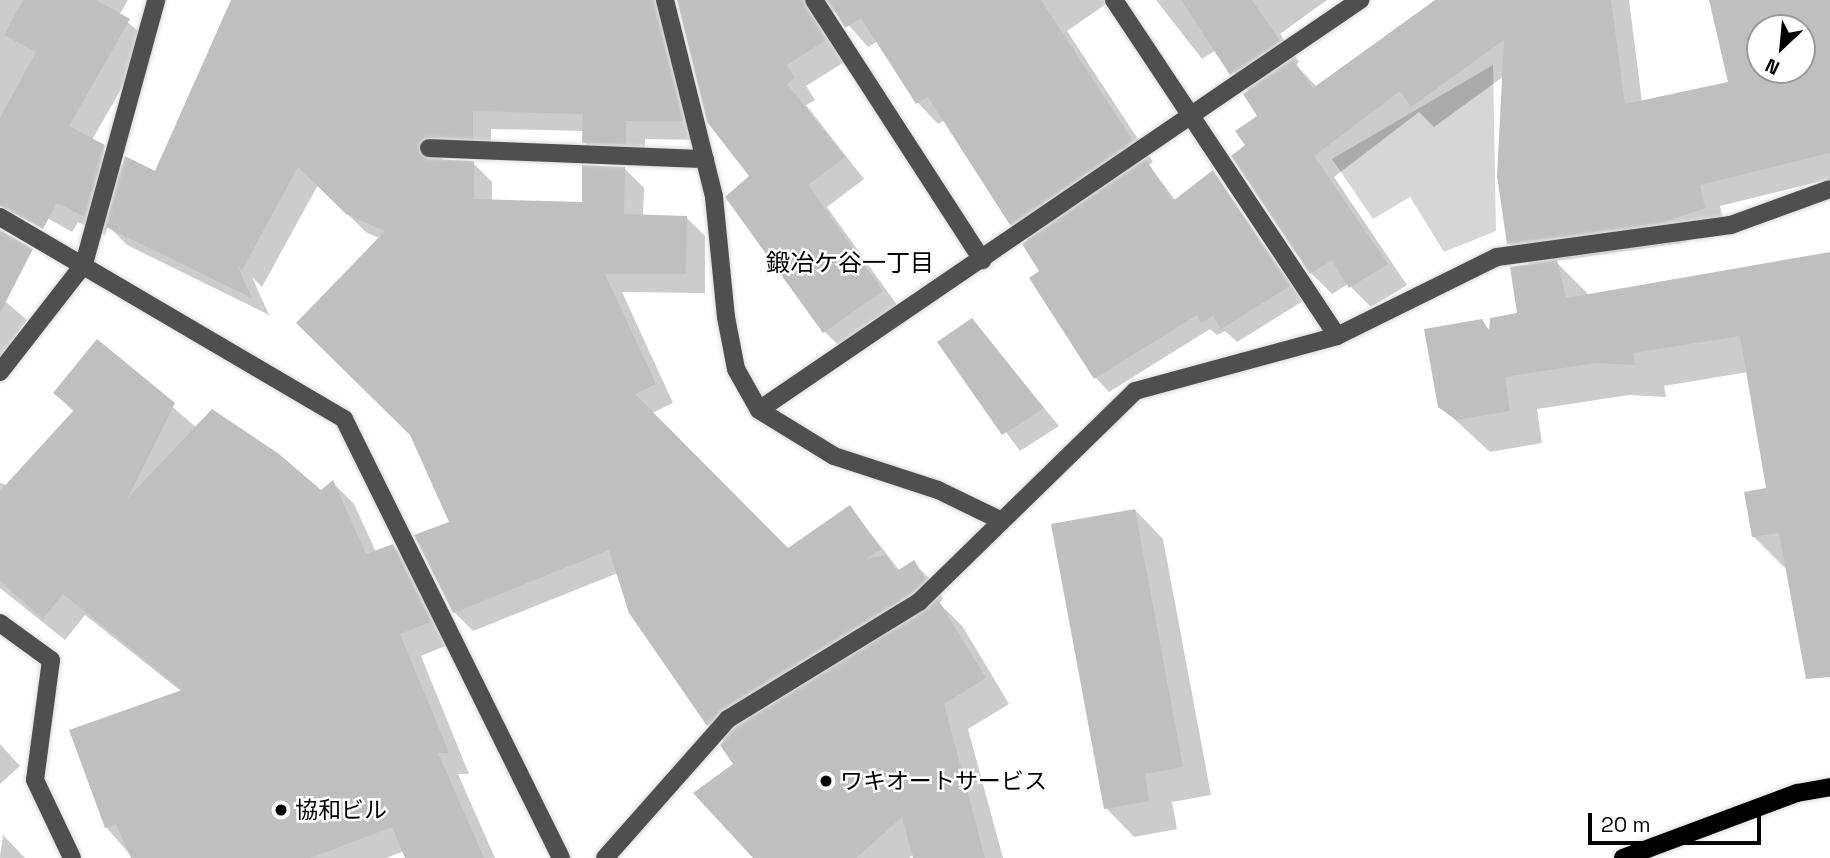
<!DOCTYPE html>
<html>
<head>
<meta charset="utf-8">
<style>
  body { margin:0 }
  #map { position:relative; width:1830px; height:858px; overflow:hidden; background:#fff; font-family:"Space Grotesk","Noto Sans JP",sans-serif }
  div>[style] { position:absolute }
  .green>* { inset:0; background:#d6d6d6 }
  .shadow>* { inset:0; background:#0003 }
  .building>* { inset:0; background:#bfbfbf }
  .roads { filter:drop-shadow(0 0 2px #dbdbdb) drop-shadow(0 0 2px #dbdbdb) }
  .minor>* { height:18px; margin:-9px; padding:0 9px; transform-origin:9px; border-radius:9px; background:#4f4f4f }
  .major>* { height:18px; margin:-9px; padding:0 9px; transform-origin:9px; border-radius:9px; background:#000 }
  .dots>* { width:19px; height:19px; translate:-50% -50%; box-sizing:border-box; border:4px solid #fff; border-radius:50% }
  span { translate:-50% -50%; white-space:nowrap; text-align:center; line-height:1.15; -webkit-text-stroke:5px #fff; paint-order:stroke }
  .poi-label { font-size:23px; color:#000 }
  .left { translate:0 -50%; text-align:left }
  .neighbourhood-label { font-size:24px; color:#000 }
  .north { position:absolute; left:1746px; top:14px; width:70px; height:70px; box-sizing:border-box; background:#fff; border:2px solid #999; border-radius:50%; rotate:206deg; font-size:19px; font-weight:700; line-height:28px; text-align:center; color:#000 }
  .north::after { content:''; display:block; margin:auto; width:24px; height:32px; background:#000; clip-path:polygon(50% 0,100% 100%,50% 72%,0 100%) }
  .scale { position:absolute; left:1588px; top:813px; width:173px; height:32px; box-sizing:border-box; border:4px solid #000; border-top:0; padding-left:9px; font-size:21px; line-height:24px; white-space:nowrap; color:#000; -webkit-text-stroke:5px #fff; paint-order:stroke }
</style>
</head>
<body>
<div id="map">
  <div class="green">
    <i style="clip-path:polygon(1493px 65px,1496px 231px,1444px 252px,1410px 197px,1373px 219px,1332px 159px)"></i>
  </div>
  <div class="shadow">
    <i style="clip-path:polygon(0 0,128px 0,119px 15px,149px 40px,92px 140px,124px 167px,155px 174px,233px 0,658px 0,701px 140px,645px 139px,644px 163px,603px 161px,584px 142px,584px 131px,491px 129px,491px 157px,443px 156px,441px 162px,473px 163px,492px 182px,492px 201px,584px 203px,625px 169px,644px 188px,643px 216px,686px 217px,705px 236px,705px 293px,622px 292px,673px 403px,652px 413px,787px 550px,850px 507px,900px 571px,913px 562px,932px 581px,943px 599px,939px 603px,963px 627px,1009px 704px,968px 729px,1003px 858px,915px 858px,914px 854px,909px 858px,756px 858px,736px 764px,725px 742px,708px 725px,618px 573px,473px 631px,454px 612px,451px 522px,380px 238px,367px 233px,318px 185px,262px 287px,252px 277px,269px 315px,127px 245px,108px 226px,105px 235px,78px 222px,72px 232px,0 191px)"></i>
    <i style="clip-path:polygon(678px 0,1112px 0,1067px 31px,1153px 162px,1149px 165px,1176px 201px,1213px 172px,1303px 301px,1237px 342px,1225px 331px,1217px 335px,1210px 329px,1109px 392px,1096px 378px,1029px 242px,1011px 224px,945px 120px,938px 124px,918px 103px,878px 41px,868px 47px,837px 12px,828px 11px,846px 61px,806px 86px,815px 100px,806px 105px,864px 179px,827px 207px,902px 312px,845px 352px,825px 332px,752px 176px)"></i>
    <i style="clip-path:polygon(evenodd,1156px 0,1327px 0,1280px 34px,1299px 62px,1296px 65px,1317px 87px,1438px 0,1629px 0,1642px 102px,1730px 84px,1710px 0,1830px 0,1830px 179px,1720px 206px,1725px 229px,1682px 243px,1555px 261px,1589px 295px,1830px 253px,1830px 651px,1786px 569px,1753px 536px,1768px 490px,1748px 372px,1664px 386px,1666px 397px,1629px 395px,1537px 409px,1542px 443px,1490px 452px,1440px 406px,1481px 321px,1491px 331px,1519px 314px,1531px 266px,1508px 243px,1504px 76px,1434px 127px,1419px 112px,1334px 177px,1407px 285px,1371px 307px,1348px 284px,1332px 294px,1311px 273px,1247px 145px,1260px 116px,1249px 91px,1216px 50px,1202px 59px,1156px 0,1760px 28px,1802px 28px,1802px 70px,1760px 70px,1760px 28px)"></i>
    <i style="clip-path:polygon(0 297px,27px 320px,0 357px)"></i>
    <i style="clip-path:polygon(971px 320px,1059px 426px,1020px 451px,939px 342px)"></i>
    <i style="clip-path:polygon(97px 342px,197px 428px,321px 492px,333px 483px,354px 504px,376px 552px,393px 546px,414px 567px,452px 643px,421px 656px,469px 774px,458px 774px,495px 858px,407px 858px,404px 851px,386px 858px,133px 858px,106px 827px,182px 692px,85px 615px,65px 640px,0 588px,0 483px,7px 485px,74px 412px,55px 393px)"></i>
    <i style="clip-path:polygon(1135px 510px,1163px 539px,1211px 795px,1172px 802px,1177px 829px,1134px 837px,1106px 808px)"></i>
    <i style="clip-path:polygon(0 744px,20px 766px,0 784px)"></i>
    <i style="clip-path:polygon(3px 835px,24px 857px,25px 858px,0 858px)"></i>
  </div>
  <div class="building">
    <i style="clip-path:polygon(23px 0,96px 0,130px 19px,69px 126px,105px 145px,85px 217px,57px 203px,43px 229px,0 206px,0 118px,36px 52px,4px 35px)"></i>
    <i style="clip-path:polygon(231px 0,654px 0,683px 121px,626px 121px,626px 144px,582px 143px,583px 114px,473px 111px,473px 138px,424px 138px,419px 153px,429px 159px,474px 161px,474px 199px,582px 202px,582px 165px,625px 167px,624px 214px,687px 216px,686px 274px,605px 274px,656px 384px,635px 394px,788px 548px,850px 505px,881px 549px,865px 559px,886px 555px,897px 571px,914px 560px,926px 580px,912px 593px,722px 709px,707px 726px,629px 613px,609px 550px,453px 613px,414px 535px,449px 522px,410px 435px,296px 323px,385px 231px,346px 214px,298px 167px,242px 270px,237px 265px,252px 298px,106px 227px,125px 156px,155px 171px)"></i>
    <i style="clip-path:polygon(677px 0,803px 0,826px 40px,787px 65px,795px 78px,787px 84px,845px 157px,808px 185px,883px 291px,823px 333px,725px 197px,749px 176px,707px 122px)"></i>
    <i style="clip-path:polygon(828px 0,1041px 0,1133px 141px,1010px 225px,928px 97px,916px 104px,861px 18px,845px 28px)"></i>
    <i style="clip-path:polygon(1181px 0,1252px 0,1280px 41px,1230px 75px)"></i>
    <i style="clip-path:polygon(evenodd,1435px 0,1611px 0,1625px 104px,1728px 82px,1709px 0,1830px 0,1830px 153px,1700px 185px,1705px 208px,1661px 223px,1507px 244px,1497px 176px,1504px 40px,1411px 107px,1400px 91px,1314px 156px,1388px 264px,1349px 288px,1332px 260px,1310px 274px,1231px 156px,1245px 145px,1235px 131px,1257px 116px,1243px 94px,1293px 60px,1313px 88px,1435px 0,1760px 28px,1802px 28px,1802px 70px,1760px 70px,1760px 28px)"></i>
    <i style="clip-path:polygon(1146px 160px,1173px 201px,1213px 170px,1290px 286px,1221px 329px,1213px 316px,1201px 323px,1197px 315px,1094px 379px,1029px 278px,1039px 271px,1022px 244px)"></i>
    <i style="clip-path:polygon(0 230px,33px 249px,0 313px)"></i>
    <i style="clip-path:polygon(1830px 252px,1830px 677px,1806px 679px,1779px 533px,1752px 537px,1744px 492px,1766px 488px,1740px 336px,1633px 353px,1635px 365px,1596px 363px,1505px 377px,1510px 411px,1456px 420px,1438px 407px,1424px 329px,1482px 319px,1489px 331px,1490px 318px,1517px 313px,1510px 267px,1557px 260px,1566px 298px)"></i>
    <i style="clip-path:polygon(972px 318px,1044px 408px,1002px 435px,937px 342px)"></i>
    <i style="clip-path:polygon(97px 339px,175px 403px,127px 499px,212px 409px,279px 454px,321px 490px,333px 480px,366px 554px,393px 544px,431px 622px,400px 634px,449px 753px,438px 753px,484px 858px,405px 858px,392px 827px,310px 858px,131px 858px,116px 824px,105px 828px,69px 730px,182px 690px,63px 594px,43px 619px,0 581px,0 491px,74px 410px,53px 393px)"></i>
    <i style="clip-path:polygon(1135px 509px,1183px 767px,1145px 774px,1149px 801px,1104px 809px,1051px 524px)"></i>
    <i style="clip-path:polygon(938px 600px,986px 678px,944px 704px,985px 858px,913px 858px,902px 817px,856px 858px,753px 858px,693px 793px,733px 764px,720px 745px,735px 728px)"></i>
  </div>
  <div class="roads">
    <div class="minor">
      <i style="left:665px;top:0;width:203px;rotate:76deg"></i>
      <i style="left:714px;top:197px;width:121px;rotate:84.3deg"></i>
      <i style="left:726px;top:317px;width:53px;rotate:79.1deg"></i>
      <i style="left:736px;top:369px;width:47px;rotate:60.7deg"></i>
      <i style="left:759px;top:410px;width:88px;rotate:31.5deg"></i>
      <i style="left:834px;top:456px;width:109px;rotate:18.1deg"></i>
      <i style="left:938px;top:490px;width:69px;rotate:25.8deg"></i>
      <i style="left:814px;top:0;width:310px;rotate:57.1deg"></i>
      <i style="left:1114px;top:0;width:403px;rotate:56.4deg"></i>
      <i style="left:429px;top:148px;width:276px;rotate:2.3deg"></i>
      <i style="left:0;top:217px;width:399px;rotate:30.4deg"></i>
      <i style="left:344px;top:419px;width:490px;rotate:63.7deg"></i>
      <i style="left:0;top:372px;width:137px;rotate:-52.1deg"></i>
      <i style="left:84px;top:264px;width:274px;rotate:-74.7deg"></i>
      <i style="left:759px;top:410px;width:728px;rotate:-34.3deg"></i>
      <i style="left:0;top:623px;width:63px;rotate:36deg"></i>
      <i style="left:51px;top:660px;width:121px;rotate:97.6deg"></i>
      <i style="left:35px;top:780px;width:86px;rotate:64.6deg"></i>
      <i style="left:605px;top:858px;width:186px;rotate:-48.5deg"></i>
      <i style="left:728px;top:719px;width:224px;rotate:-31.5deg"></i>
      <i style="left:919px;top:602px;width:302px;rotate:-44.3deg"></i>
      <i style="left:1135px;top:391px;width:209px;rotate:-15.2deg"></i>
      <i style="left:1337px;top:336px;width:178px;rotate:-26.3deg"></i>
      <i style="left:1497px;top:257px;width:236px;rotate:-7.8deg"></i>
      <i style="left:1731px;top:225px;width:105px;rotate:-20deg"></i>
    </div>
    <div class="major">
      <i style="left:1623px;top:858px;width:186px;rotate:-20.5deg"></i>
      <i style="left:1797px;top:793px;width:34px;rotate:-10deg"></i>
    </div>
  </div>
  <div class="dots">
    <i style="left:826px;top:781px;background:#000"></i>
    <i style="left:281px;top:810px;background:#000"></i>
  </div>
  <div class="poi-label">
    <span class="left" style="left:840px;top:781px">ワキオートサービス</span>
    <span class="left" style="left:295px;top:810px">協和ビル</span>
  </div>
  <div class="neighbourhood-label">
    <span style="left:850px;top:263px">鍛冶ケ谷一丁目</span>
  </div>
  <div class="north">N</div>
  <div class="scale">20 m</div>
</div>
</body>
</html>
